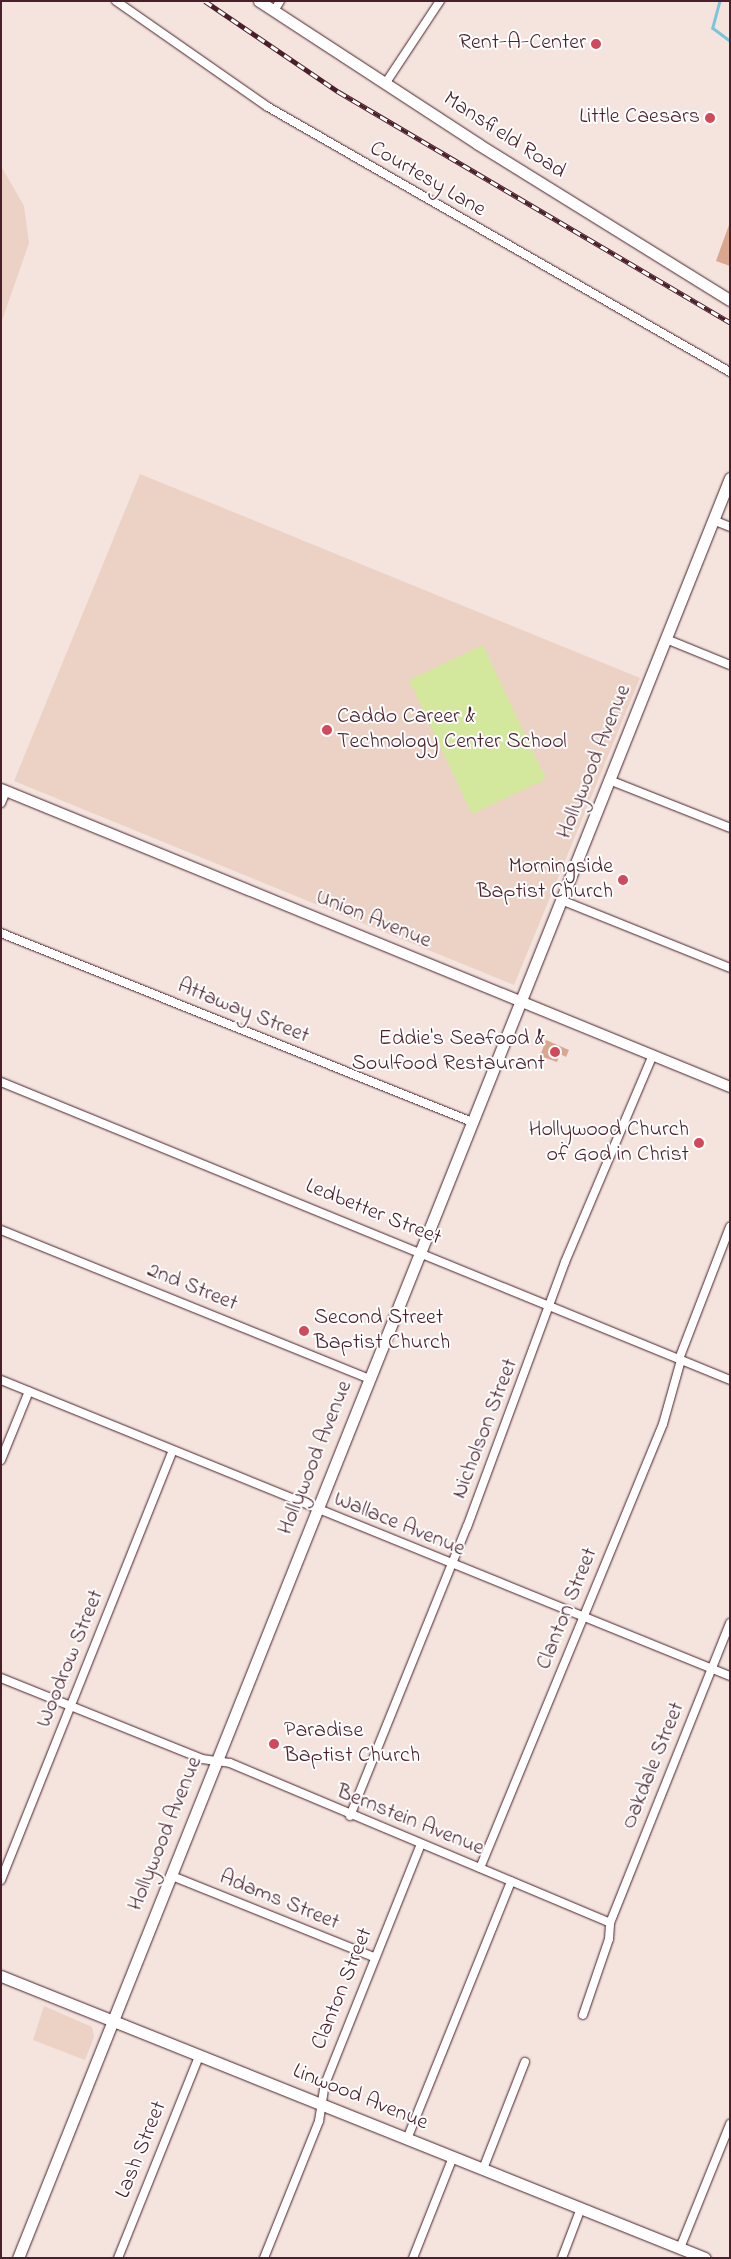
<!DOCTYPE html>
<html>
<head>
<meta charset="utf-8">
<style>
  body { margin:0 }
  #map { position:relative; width:731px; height:2259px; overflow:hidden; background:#f4e4dd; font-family:"Indie Flower",sans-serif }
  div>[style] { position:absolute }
  .built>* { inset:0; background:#ecd1c5 }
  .green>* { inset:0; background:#d3e89d }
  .stream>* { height:2.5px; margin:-1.25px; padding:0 1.25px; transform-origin:1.25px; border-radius:1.25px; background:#7bc4db }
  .building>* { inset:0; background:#daa68e }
  .roads { filter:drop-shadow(0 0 1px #4a1f2b) drop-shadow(0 0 1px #4a1f2b) }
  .minor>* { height:8px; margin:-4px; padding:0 4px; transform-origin:4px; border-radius:4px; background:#fff }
  .tertiary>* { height:10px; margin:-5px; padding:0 5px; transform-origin:5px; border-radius:5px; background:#fff }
  .secondary>* { height:11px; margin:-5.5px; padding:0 5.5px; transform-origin:5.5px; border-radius:5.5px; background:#fff }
  .rail>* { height:4.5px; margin-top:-2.25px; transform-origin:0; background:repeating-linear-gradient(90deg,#fff 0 8px,#4a1f2b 0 16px); box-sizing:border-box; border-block:1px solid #4a1f2b }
  .dots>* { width:14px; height:14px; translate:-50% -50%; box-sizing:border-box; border:2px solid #fff; border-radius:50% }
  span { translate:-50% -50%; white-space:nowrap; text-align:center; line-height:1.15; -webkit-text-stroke:4px #fff; paint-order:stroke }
  .poi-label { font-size:22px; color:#4a1f2b }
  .right { translate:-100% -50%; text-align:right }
  .left { translate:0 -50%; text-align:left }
  .street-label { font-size:22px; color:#4a1f2b }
  .frame { position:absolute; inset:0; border:2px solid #4a1f2b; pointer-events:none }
</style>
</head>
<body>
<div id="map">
  <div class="built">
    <i style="clip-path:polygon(1px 166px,24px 206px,29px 243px,1px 323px)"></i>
    <i style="clip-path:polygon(140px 474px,640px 678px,514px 985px,14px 781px)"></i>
    <i style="clip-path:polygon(44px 2006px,92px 2027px,94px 2037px,85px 2060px,33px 2040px)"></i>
  </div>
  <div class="green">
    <i style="clip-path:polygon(483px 645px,546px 779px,472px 814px,409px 680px)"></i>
  </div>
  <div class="stream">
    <i style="left:720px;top:1px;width:28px;rotate:105deg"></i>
    <i style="left:713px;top:28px;width:21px;rotate:37deg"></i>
  </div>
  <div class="building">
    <i style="clip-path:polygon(729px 225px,730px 226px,730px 266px,716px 261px)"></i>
    <i style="clip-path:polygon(546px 1040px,569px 1050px,566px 1057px,560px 1054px,557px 1062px,540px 1056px)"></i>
  </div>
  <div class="roads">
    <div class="minor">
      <i style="left:116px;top:1px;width:185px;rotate:34.9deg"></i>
      <i style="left:268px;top:107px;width:533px;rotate:29.84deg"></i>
      <i style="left:274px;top:11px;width:12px;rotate:-59deg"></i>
      <i style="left:385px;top:84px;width:100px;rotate:-56.5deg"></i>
      <i style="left:713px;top:520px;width:18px;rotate:22deg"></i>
      <i style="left:666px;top:639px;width:69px;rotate:22.1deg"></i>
      <i style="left:609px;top:780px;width:130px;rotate:21.6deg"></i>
      <i style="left:1px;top:803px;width:13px;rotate:-67deg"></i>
      <i style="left:561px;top:900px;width:182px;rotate:21.9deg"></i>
      <i style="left:1px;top:933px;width:508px;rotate:21.86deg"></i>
      <i style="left:1px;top:1082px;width:788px;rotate:22.23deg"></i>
      <i style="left:1px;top:1230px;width:398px;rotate:22deg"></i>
      <i style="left:679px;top:1359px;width:142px;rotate:-68.9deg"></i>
      <i style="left:1px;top:1380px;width:787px;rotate:22.1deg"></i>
      <i style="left:1px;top:1460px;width:74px;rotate:-67.9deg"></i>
      <i style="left:1px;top:1678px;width:217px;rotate:21.9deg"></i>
      <i style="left:202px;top:1759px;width:28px;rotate:8deg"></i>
      <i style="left:230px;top:1763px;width:412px;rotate:22.8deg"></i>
      <i style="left:350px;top:1816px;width:312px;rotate:-68deg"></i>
      <i style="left:467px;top:1527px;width:283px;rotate:-69.7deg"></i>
      <i style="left:565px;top:1262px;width:225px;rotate:-67deg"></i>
      <i style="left:480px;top:1868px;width:480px;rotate:-67.6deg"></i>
      <i style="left:663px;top:1424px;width:66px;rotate:-74.3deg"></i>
      <i style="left:172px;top:1876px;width:218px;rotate:21.9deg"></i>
      <i style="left:1px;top:1880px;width:462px;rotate:-68.2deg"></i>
      <i style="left:583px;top:2015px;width:80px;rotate:-71.1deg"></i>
      <i style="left:609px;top:1939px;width:16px;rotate:-86deg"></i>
      <i style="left:610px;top:1923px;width:323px;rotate:-68.2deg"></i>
      <i style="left:407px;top:2139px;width:278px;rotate:-68deg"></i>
      <i style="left:483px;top:2169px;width:115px;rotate:-68.6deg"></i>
      <i style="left:680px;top:2248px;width:134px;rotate:-68deg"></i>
      <i style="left:118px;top:2258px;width:218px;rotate:-68.1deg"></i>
      <i style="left:264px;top:2258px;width:148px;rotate:-68.1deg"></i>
      <i style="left:319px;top:2121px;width:37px;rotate:-81deg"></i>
      <i style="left:325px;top:2084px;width:256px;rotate:-68.2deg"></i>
      <i style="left:413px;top:2258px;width:109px;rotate:-68.4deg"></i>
      <i style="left:562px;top:2258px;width:53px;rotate:-69.2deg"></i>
    </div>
    <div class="tertiary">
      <i style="left:1px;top:789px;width:788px;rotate:22.23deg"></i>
    </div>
    <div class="secondary">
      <i style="left:259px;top:1px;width:262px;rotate:33.1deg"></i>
      <i style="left:478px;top:144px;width:296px;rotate:31.8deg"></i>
      <i style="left:1px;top:1976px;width:758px;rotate:21.83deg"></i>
      <i style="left:18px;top:2258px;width:1917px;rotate:-68.2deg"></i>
    </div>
  </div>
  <div class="rail">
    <i style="left:205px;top:1px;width:162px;rotate:34.2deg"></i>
    <i style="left:339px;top:92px;width:454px;rotate:30.5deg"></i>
  </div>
  <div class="dots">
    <i style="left:596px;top:44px;background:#d1495b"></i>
    <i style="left:710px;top:118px;background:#d1495b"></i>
    <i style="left:327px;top:730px;background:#d1495b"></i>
    <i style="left:623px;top:880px;background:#d1495b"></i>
    <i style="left:555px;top:1052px;background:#d1495b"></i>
    <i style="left:699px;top:1143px;background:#d1495b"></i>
    <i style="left:304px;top:1331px;background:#d1495b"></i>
    <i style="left:274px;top:1744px;background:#d1495b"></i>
  </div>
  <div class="poi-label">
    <span class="right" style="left:586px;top:44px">Rent-A-Center</span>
    <span class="right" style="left:700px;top:118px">Little Caesars</span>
    <span class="left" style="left:337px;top:730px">Caddo Career &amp;<br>Technology Center School</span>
    <span class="right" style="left:613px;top:880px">Morningside<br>Baptist Church</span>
    <span class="right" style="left:545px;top:1052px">Eddie's Seafood &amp;<br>Soulfood Restaurant</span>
    <span class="right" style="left:689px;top:1143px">Hollywood Church<br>of God in Christ</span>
    <span class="left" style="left:314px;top:1331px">Second Street<br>Baptist Church</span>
    <span class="left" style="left:284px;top:1744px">Paradise<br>Baptist Church</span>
  </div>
  <div class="street-label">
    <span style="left:504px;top:136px;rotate:33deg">Mansfield Road</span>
    <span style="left:427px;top:180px;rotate:30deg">Courtesy Lane</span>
    <span style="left:595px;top:762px;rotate:-68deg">Hollywood Avenue</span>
    <span style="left:373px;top:920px;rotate:22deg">Union Avenue</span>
    <span style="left:243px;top:1012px;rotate:22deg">Attaway Street</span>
    <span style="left:373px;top:1213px;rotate:22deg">Ledbetter Street</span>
    <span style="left:192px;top:1288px;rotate:22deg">2nd Street</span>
    <span style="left:486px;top:1429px;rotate:-69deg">Nicholson Street</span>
    <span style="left:316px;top:1458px;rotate:-68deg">Hollywood Avenue</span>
    <span style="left:399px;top:1525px;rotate:22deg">Wallace Avenue</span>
    <span style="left:568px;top:1609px;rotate:-68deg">Clanton Street</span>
    <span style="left:71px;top:1659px;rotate:-68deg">Woodrow Street</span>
    <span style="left:654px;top:1766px;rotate:-68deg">Oakdale Street</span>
    <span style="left:410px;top:1821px;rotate:22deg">Bernstein Avenue</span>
    <span style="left:166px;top:1834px;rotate:-68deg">Hollywood Avenue</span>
    <span style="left:279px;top:1901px;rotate:22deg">Adams Street</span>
    <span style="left:343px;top:1989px;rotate:-68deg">Clanton Street</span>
    <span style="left:360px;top:2098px;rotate:22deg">Linwood Avenue</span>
    <span style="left:142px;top:2150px;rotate:-68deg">Lash Street</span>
  </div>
  <div class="frame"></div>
</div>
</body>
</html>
